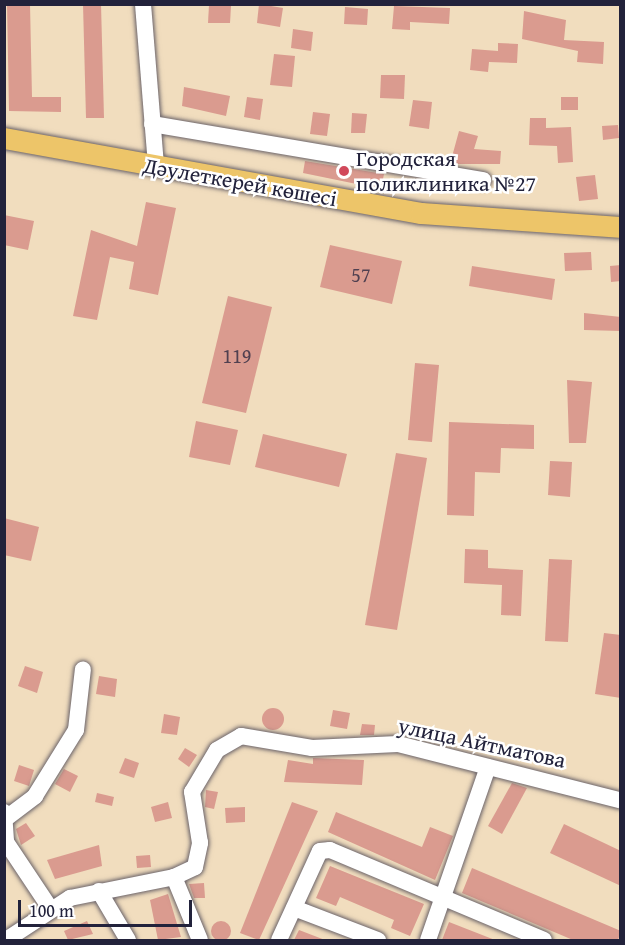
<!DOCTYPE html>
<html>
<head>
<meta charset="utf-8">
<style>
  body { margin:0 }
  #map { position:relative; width:625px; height:945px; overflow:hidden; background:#f1ddbe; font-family:"Gentium Book Plus",serif }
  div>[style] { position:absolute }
  .building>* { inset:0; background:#da9b8f }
  .round { border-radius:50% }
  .roads { filter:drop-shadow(0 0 2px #6a6369) drop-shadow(0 0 2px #6a6369) }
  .minor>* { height:16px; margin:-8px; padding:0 8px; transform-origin:8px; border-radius:8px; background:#fff }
  .major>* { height:21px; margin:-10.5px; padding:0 10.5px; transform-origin:10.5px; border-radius:10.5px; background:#edc569 }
  .dots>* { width:16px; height:16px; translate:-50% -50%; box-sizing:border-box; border:3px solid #fff; border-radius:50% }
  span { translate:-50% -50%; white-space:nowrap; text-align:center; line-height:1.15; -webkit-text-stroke:5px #fff; paint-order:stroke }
  .number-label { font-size:20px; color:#504050 }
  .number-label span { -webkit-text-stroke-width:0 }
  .poi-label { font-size:22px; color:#22223b }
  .left { translate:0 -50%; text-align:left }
  .street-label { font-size:22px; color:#22223b }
  .frame { position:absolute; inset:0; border:6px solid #22223b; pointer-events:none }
  .scale { position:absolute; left:18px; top:900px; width:174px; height:27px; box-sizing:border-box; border:3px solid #22223b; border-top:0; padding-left:8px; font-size:18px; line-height:21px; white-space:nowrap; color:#22223b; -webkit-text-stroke:4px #fff; paint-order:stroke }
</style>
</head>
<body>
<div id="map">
  <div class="building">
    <i style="clip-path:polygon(7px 4px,30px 4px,32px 97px,61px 97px,61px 112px,9px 111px)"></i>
    <i style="clip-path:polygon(83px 4px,101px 4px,104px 118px,86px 118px)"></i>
    <i style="clip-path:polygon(259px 4px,283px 8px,280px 27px,257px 23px)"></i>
    <i style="clip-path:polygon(209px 5px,231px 6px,230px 23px,208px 23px)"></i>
    <i style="clip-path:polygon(394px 6px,450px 8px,449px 24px,410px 22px,410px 30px,392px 29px)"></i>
    <i style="clip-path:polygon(345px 7px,368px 9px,367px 25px,344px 24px)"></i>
    <i style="clip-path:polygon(524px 11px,566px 20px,564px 40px,604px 42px,603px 64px,577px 62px,578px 51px,522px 39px)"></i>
    <i style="clip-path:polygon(293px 29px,313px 32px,311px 51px,291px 48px)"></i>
    <i style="clip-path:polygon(498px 43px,518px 44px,517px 63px,489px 62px,488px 72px,470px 70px,472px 49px,498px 51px)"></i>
    <i style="clip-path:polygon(274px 54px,295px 56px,292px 87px,270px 85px)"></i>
    <i style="clip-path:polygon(381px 75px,405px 75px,404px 99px,380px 98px)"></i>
    <i style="clip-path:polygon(184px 87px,230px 96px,226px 116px,182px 106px)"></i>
    <i style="clip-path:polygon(247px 97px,263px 99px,260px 120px,244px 117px)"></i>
    <i style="clip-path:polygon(561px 97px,578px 97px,578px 110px,561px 110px)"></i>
    <i style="clip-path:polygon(413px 100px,432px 102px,429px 129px,409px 126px)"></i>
    <i style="clip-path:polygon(313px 112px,330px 114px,327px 136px,310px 134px)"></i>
    <i style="clip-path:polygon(352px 113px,367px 114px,365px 133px,351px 133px)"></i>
    <i style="clip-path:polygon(530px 118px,546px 118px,546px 128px,571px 127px,573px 162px,558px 163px,557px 146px,529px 145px)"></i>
    <i style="clip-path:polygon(618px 125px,619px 138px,603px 140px,602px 126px)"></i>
    <i style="clip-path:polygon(459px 131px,478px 136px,474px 149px,501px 151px,500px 164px,450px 164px)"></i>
    <i style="clip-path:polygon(305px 161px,384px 174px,381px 189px,303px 173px)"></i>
    <i style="clip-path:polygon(595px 175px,598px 199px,579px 201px,576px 177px)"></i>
    <i style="clip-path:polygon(146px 202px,176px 208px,158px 295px,129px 289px,134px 262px,110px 257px,97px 320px,73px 316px,91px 230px,137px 246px)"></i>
    <i style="clip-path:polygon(4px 215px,34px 221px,28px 250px,4px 245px)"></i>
    <i style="clip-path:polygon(330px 245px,402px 261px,392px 304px,320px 287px)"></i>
    <i style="clip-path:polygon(591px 252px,592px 270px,565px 271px,564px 253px)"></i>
    <i style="clip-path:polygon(621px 265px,621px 281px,611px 282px,610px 266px)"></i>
    <i style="clip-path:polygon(472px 266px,555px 279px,552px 300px,469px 286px)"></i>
    <i style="clip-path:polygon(228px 296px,272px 307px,246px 413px,202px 403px)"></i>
    <i style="clip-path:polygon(584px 313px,621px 317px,621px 331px,584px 330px)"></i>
    <i style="clip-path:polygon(415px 363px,439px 365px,432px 442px,408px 440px)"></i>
    <i style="clip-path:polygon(567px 380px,592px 382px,586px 443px,569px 443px)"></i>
    <i style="clip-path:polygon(196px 421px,238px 430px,230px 465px,189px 457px)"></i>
    <i style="clip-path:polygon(449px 422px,534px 425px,534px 449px,501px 448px,500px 473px,475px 472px,474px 516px,447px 515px)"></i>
    <i style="clip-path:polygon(263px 434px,347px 454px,339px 487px,255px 467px)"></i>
    <i style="clip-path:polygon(396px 453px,427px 458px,397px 630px,365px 625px)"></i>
    <i style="clip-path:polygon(550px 461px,572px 462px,570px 497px,548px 495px)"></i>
    <i style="clip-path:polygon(4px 518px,39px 527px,31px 561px,4px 555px)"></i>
    <i style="clip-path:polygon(465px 549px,488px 550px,488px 568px,523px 570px,521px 616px,501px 615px,502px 585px,464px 583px)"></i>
    <i style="clip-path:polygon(549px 559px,572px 560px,568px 642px,545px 641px)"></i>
    <i style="clip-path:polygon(604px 633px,621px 635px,621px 698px,595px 694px)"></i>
    <i style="clip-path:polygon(25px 666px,43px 672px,37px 693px,18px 686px)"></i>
    <i style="clip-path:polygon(99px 676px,117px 679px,115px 697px,96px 694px)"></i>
    <i class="round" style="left:262px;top:708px;width:22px;height:22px"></i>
    <i style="clip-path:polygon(333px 710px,350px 713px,347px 729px,330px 726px)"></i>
    <i style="clip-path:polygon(164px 714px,180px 717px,177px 735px,161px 733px)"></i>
    <i style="clip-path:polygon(362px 724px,375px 725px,374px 735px,360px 735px)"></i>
    <i style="clip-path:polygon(185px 748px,197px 755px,189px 767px,178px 759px)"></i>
    <i style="clip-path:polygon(125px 758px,139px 763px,134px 778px,119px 773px)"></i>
    <i style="clip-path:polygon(313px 758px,364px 760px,362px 785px,284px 782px,288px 760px,313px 764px)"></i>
    <i style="clip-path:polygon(19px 765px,34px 770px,29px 786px,14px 781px)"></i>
    <i style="clip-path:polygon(64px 769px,78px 776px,70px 792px,55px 784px)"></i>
    <i style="clip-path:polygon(512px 783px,527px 788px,502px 834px,488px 826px)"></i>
    <i style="clip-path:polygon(206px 790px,218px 792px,214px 809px,205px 807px)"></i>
    <i style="clip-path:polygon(97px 793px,114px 797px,112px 806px,95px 802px)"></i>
    <i style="clip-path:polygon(168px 802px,172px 818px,155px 822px,151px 807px)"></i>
    <i style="clip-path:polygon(292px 802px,318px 811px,259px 940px,240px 933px)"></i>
    <i style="clip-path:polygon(245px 807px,245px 822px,226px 823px,225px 808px)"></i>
    <i style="clip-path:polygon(336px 812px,422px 847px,430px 827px,453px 836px,435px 880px,328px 832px)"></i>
    <i style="clip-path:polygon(26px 823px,35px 836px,21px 845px,16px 829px)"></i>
    <i style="clip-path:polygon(564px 824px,621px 851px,621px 886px,550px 853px)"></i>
    <i style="clip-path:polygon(99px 845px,102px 866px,55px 879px,47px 860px)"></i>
    <i style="clip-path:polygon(150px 855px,151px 867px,137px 868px,136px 856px)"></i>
    <i style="clip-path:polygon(330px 866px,424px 904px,410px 936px,391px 928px,394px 920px,340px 897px,336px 906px,316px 898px)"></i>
    <i style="clip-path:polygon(472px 868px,621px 931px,618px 940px,573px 940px,462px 893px)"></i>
    <i style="clip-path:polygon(204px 883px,205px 898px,194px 898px,189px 884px)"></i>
    <i style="clip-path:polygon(168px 894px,181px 937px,158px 940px,150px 900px)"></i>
    <i style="clip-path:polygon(87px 921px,93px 934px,68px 940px,64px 931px)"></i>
    <i class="round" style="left:211px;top:921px;width:20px;height:20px"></i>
    <i style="clip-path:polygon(449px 922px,495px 940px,442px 940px)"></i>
    <i style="clip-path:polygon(299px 930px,325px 940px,294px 940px)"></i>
  </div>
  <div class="roads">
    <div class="minor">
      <i style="left:143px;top:4px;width:164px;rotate:85.4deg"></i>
      <i style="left:152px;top:124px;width:336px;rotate:9.6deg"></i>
      <i style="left:4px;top:812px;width:30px;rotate:86deg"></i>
      <i style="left:6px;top:842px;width:79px;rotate:56.3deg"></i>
      <i style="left:5px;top:819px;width:38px;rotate:-37deg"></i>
      <i style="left:35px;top:796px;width:78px;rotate:-58.2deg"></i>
      <i style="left:76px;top:730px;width:61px;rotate:-83.5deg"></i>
      <i style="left:174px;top:877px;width:68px;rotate:67.6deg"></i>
      <i style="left:99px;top:891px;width:57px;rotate:59.4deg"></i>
      <i style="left:294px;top:908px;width:90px;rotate:20.9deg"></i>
      <i style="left:6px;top:940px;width:77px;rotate:-33.3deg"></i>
      <i style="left:70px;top:898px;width:106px;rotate:-11.4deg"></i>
      <i style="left:174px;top:877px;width:23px;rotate:-25deg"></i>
      <i style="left:195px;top:867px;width:25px;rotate:-78deg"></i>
      <i style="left:200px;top:843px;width:52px;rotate:-98.9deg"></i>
      <i style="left:192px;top:792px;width:49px;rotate:-59.2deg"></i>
      <i style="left:217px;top:750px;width:28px;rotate:-30deg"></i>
      <i style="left:241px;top:736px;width:72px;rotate:9.6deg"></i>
      <i style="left:312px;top:748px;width:86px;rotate:-2.7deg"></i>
      <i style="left:398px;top:744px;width:229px;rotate:14.2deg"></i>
      <i style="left:279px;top:940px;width:98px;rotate:-65.3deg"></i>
      <i style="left:320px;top:851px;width:10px;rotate:-6deg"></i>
      <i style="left:330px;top:850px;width:232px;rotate:22.8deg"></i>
      <i style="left:428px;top:940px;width:183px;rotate:-70.9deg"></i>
    </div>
    <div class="major">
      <i style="left:4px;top:138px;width:424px;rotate:10.2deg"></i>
      <i style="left:421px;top:213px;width:199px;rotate:4deg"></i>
    </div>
  </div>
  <div class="dots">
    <i style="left:344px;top:171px;background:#d1495b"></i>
  </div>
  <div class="number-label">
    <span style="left:361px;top:274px">57</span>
    <span style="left:237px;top:355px">119</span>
  </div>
  <div class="poi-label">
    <span class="left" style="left:356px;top:171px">Городская<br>поликлиника №27</span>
  </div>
  <div class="street-label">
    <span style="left:240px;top:182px;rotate:10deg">Дәулеткерей көшесі</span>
    <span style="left:482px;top:743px;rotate:12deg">улица Айтматова</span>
  </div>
  <div class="frame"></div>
  <div class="scale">100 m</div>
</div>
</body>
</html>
